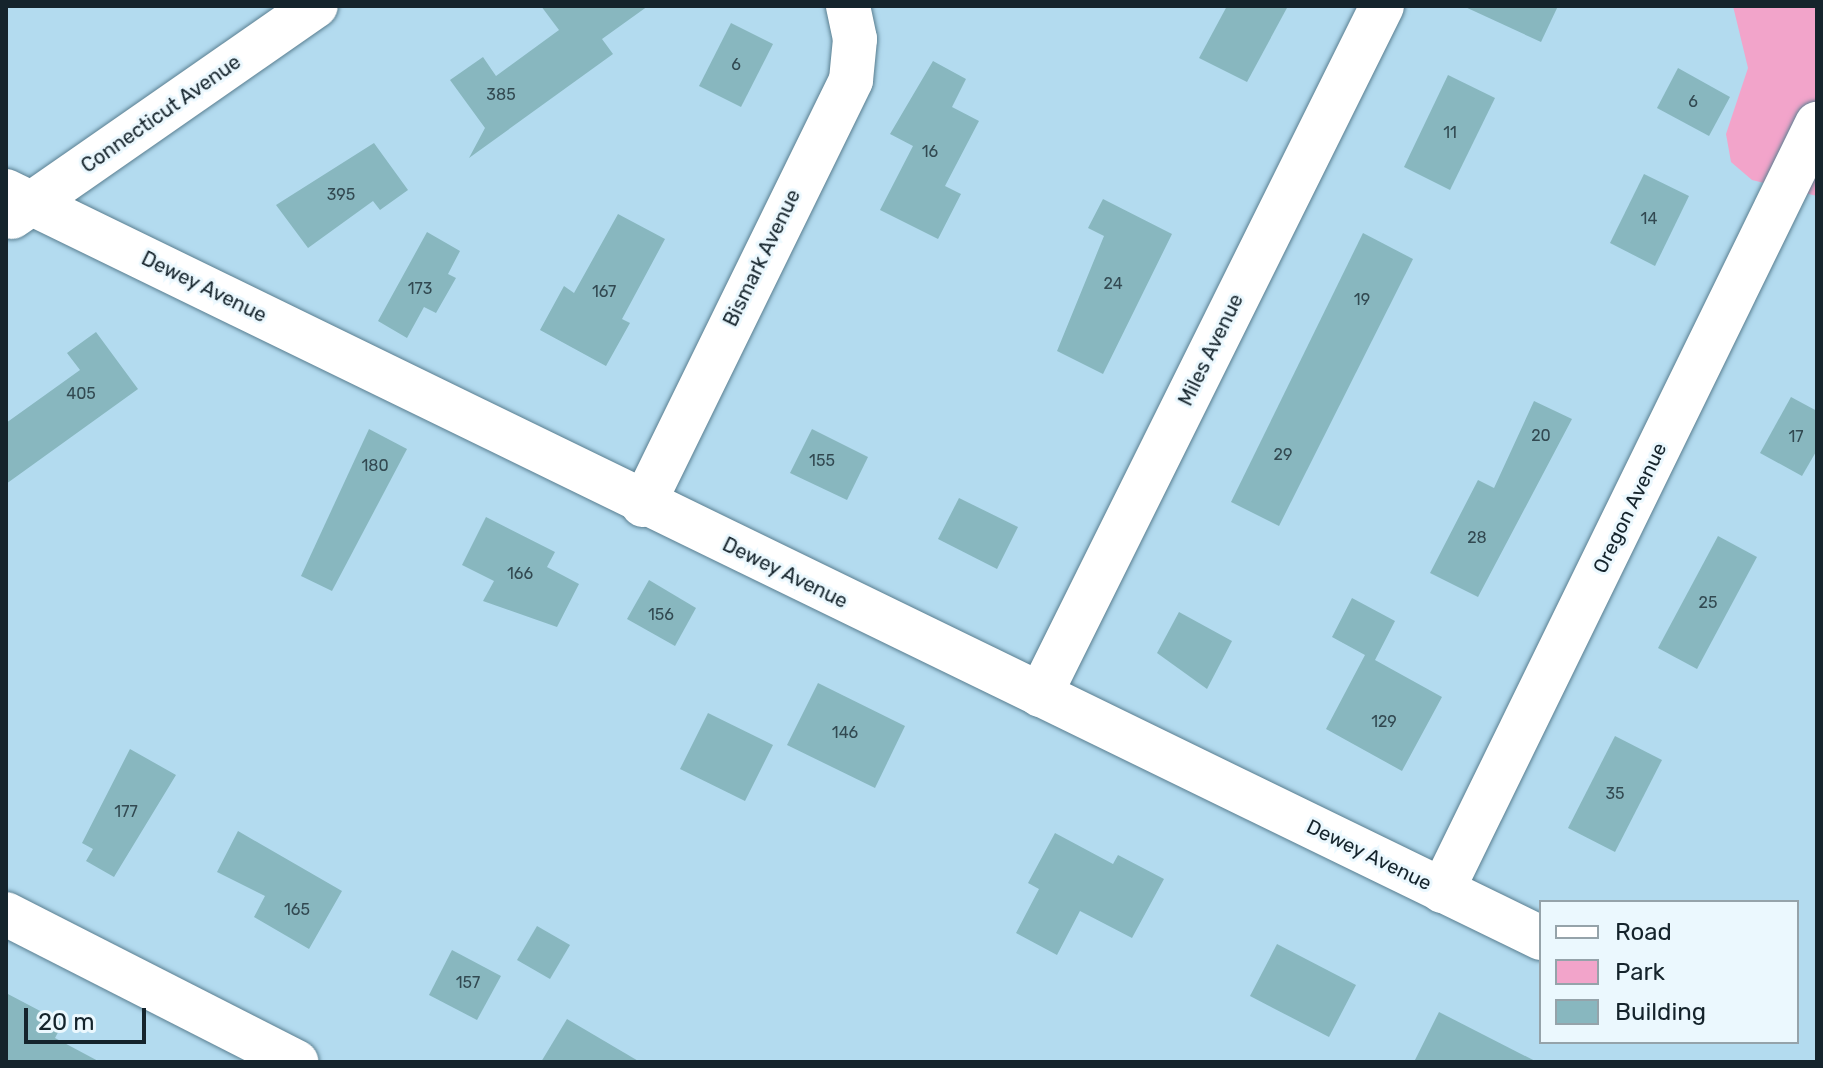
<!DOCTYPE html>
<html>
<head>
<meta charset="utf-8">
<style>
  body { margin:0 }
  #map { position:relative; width:1823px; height:1068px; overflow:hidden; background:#b3dbef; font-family:Rubik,sans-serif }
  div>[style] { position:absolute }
  .green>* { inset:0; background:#f2a4ca }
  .building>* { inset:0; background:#88b7bf }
  .roads { filter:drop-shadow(0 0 2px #597e90) drop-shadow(0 0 2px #597e90) }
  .street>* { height:44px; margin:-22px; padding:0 22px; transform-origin:22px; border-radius:22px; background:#fff }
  span { translate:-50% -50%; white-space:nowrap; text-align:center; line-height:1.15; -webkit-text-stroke:6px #ebf8fe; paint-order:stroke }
  .number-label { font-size:16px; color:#324951 }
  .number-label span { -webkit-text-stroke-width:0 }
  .street-label { font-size:20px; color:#15242c }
  .frame { position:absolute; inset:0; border:8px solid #15242c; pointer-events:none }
  .legend { position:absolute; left:1539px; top:900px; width:260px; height:144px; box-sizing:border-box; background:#ebf8fe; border:2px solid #95a3aa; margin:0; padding:10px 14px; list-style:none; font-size:24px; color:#15242c }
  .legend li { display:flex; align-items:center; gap:16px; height:40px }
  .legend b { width:40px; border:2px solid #95a3aa }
  .scale { position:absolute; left:24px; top:1008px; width:122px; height:36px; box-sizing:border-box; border:4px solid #15242c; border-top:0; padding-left:10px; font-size:24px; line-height:28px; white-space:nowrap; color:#15242c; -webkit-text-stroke:6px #ebf8fe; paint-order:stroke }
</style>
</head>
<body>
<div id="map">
  <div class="green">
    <i style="clip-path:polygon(1733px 6px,1817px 6px,1817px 196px,1752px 180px,1731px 162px,1726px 134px,1748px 68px)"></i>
  </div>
  <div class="building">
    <i style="clip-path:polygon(541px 6px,648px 6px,602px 39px,613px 54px,469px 158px,485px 128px,450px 80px,483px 57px,496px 76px,559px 30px)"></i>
    <i style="clip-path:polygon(1227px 6px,1288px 6px,1247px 82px,1199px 58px)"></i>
    <i style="clip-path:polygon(1463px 6px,1558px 6px,1541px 42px)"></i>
    <i style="clip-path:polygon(731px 23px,773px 44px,741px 107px,699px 86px)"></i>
    <i style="clip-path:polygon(933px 61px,966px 79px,952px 107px,979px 121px,945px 186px,961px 194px,938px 239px,880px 210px,913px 146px,890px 134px)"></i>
    <i style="clip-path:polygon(1678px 68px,1730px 97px,1709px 136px,1657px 108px)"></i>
    <i style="clip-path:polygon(1448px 75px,1495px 98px,1450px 190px,1404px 167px)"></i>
    <i style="clip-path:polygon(374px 143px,408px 190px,380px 210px,373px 201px,308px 248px,276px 205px)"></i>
    <i style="clip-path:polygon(1644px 174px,1689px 196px,1655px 266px,1610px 243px)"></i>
    <i style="clip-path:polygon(1103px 199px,1172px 234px,1103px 374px,1057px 351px,1104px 236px,1088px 228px)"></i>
    <i style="clip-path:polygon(618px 214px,665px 239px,622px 319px,630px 323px,606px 366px,540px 330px,564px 286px,574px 293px)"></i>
    <i style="clip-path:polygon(427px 232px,460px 251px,448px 274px,456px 278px,436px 313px,424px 307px,407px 338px,378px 321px)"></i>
    <i style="clip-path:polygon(1363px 233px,1413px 259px,1279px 526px,1231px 502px)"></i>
    <i style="clip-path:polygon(96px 332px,138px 389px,6px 484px,6px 423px,80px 370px,67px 353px)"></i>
    <i style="clip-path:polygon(1791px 397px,1817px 411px,1817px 450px,1802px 476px,1760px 453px)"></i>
    <i style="clip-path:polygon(1534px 401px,1572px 419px,1478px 597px,1430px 573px,1478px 480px,1494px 488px)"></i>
    <i style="clip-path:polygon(369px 429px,407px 449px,332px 591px,301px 576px)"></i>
    <i style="clip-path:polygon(812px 429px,868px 457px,847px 500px,790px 473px)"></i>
    <i style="clip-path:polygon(959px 498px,1018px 527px,997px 569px,938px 539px)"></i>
    <i style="clip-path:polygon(486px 517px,555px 552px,547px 567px,579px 584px,557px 627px,483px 601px,494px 581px,462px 565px)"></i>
    <i style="clip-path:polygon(1718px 536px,1757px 557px,1697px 669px,1658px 648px)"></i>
    <i style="clip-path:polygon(649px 580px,696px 608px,675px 646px,627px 619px)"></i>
    <i style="clip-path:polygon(1352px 598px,1395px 621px,1375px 660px,1442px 697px,1402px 771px,1326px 729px,1365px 655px,1332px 637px)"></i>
    <i style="clip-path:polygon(1179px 612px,1232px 641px,1207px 689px,1157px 653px)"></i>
    <i style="clip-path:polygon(818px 683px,905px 726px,875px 788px,787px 745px)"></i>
    <i style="clip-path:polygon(708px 713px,773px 745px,745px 801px,680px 769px)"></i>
    <i style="clip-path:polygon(1615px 736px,1662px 760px,1615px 852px,1568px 828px)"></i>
    <i style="clip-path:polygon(130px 749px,176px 775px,114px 877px,86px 861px,93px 849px,82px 843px)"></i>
    <i style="clip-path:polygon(238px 831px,342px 891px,309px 949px,254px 917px,265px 896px,217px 872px)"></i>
    <i style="clip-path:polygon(1055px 833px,1113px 864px,1118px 855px,1164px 879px,1132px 938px,1080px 911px,1057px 955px,1016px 933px,1039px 889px,1028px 883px)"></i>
    <i style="clip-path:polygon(537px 926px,570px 945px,550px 979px,517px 960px)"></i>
    <i style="clip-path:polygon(1277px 944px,1356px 985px,1329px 1037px,1250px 996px)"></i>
    <i style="clip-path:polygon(452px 950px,501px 976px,477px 1020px,429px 995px)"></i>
    <i style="clip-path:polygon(6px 993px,63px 1023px,55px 1038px,100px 1062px,6px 1062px)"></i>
    <i style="clip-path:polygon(1439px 1012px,1537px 1062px,1414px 1062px)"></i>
    <i style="clip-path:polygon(567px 1019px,640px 1062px,541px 1062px)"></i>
  </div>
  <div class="roads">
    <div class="street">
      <i style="left:6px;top:191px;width:1707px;rotate:25.95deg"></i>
      <i style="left:12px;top:217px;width:370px;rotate:-34.8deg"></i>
      <i style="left:643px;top:505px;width:473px;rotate:-63.9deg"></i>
      <i style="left:851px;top:80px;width:41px;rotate:-84.4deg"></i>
      <i style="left:855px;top:39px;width:34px;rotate:-102deg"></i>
      <i style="left:1040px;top:695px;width:769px;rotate:-63.6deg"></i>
      <i style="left:1442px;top:891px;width:854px;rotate:-63.95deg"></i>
      <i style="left:6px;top:914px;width:326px;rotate:27deg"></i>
    </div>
  </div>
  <div class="number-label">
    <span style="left:736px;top:65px">6</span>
    <span style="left:501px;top:95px">385</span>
    <span style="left:1693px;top:102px">6</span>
    <span style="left:1450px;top:133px">11</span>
    <span style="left:930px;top:152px">16</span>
    <span style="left:341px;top:195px">395</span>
    <span style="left:1649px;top:219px">14</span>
    <span style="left:1113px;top:284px">24</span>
    <span style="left:420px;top:289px">173</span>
    <span style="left:604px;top:292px">167</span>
    <span style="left:1362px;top:300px">19</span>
    <span style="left:81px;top:394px">405</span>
    <span style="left:1541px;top:436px">20</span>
    <span style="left:1796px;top:437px">17</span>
    <span style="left:1283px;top:455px">29</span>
    <span style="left:822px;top:461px">155</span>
    <span style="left:375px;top:466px">180</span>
    <span style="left:1477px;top:538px">28</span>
    <span style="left:520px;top:574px">166</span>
    <span style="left:1708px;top:603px">25</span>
    <span style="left:661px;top:615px">156</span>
    <span style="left:1384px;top:722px">129</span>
    <span style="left:845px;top:733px">146</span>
    <span style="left:1615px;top:794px">35</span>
    <span style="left:126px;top:812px">177</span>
    <span style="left:297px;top:910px">165</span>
    <span style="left:468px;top:983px">157</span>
  </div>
  <div class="street-label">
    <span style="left:161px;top:114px;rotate:-35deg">Connecticut Avenue</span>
    <span style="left:762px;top:258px;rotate:-64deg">Bismark Avenue</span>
    <span style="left:204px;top:287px;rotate:26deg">Dewey Avenue</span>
    <span style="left:1211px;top:350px;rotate:-64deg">Miles Avenue</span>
    <span style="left:1630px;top:508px;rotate:-64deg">Oregon Avenue</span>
    <span style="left:785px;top:573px;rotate:26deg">Dewey Avenue</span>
    <span style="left:1369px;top:855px;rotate:26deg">Dewey Avenue</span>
  </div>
  <div class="frame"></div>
  <ul class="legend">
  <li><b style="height:10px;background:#fff"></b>Road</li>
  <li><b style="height:22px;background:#f2a4ca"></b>Park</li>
  <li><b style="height:22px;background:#88b7bf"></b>Building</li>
  </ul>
  <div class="scale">20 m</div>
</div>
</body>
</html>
